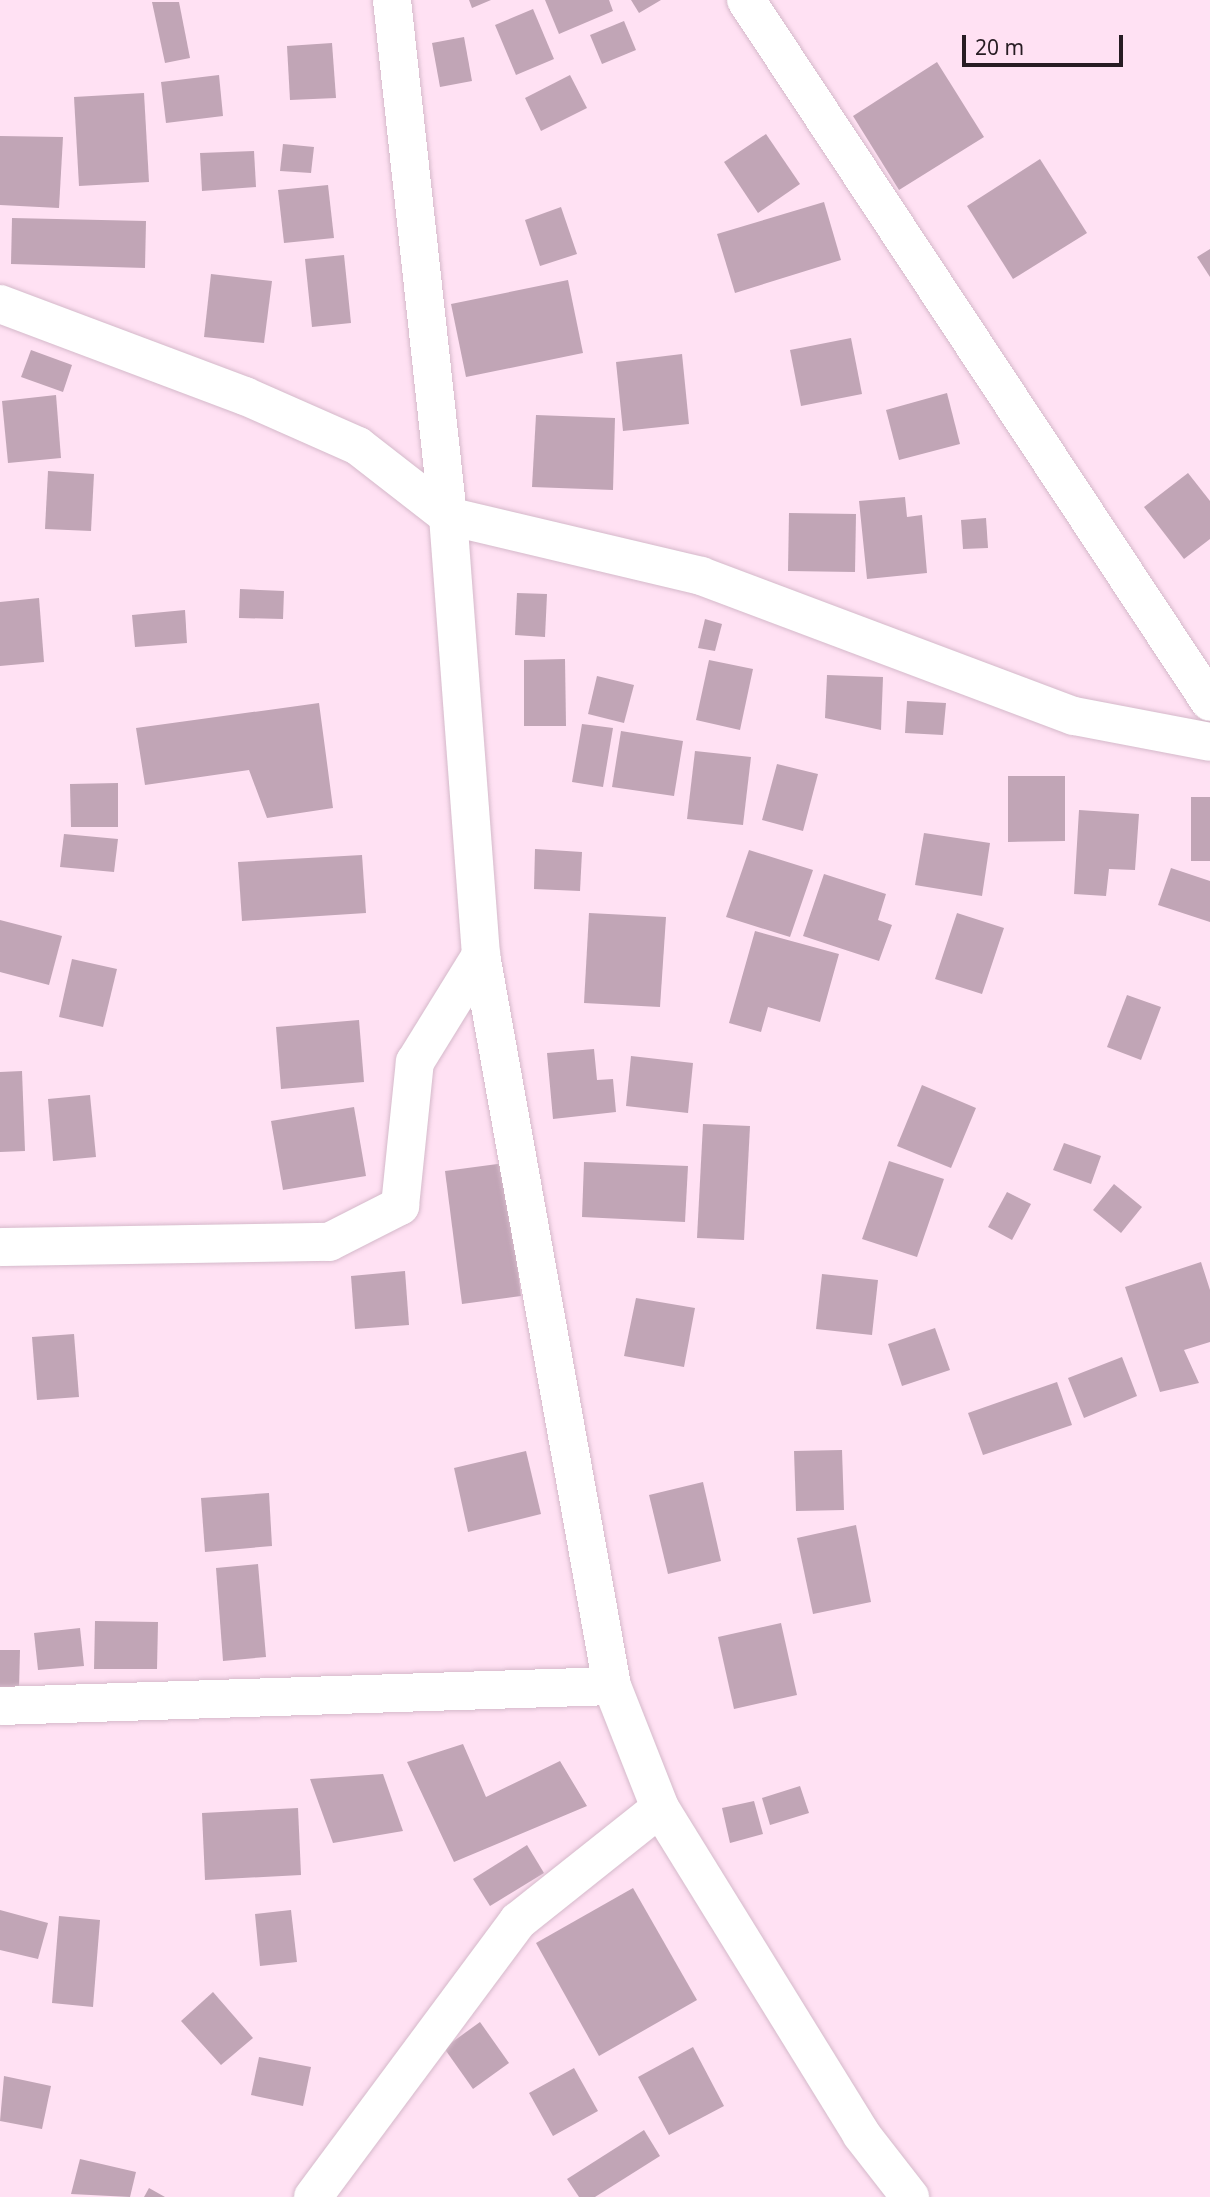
<!DOCTYPE html>
<html>
<head>
<meta charset="utf-8">
<style>
  body { margin:0 }
  #map { position:relative; width:1210px; height:2197px; overflow:hidden; background:#ffe1f3; font-family:"Noto Sans",sans-serif }
  div>[style] { position:absolute }
  .building>* { inset:0; background:#c1a5b6 }
  .roads { filter:drop-shadow(0 0 2px #d5b9ca) drop-shadow(0 0 2px #d5b9ca) }
  .minor>* { height:38px; margin:-19px; padding:0 19px; transform-origin:19px; border-radius:19px; background:#fff }
  span { translate:-50% -50%; white-space:nowrap; text-align:center; line-height:1.15; -webkit-text-stroke:6px #ffe1f3; paint-order:stroke }
  .scale { position:absolute; left:962px; top:35px; width:161px; height:32px; box-sizing:border-box; border:4px solid #271c23; border-top:0; padding-left:9px; font-size:21px; line-height:24px; white-space:nowrap; color:#271c23; -webkit-text-stroke:5px #ffe1f3; paint-order:stroke }
</style>
</head>
<body>
<div id="map">
  <div class="building">
    <i style="clip-path:polygon(469px 0,491px 0,472px 8px)"></i>
    <i style="clip-path:polygon(545px 0,609px 0,613px 11px,559px 34px)"></i>
    <i style="clip-path:polygon(631px 0,661px 0,639px 13px)"></i>
    <i style="clip-path:polygon(152px 2px,179px 2px,190px 58px,165px 63px)"></i>
    <i style="clip-path:polygon(533px 9px,554px 59px,516px 75px,495px 25px)"></i>
    <i style="clip-path:polygon(624px 21px,636px 50px,602px 64px,590px 35px)"></i>
    <i style="clip-path:polygon(464px 37px,472px 81px,440px 87px,432px 43px)"></i>
    <i style="clip-path:polygon(332px 43px,336px 98px,290px 100px,287px 46px)"></i>
    <i style="clip-path:polygon(937px 62px,984px 137px,899px 190px,853px 116px)"></i>
    <i style="clip-path:polygon(219px 75px,223px 116px,166px 123px,161px 82px)"></i>
    <i style="clip-path:polygon(570px 75px,587px 108px,541px 131px,525px 98px)"></i>
    <i style="clip-path:polygon(144px 93px,149px 182px,79px 186px,74px 97px)"></i>
    <i style="clip-path:polygon(766px 134px,800px 184px,758px 213px,724px 162px)"></i>
    <i style="clip-path:polygon(0 136px,63px 137px,59px 208px,0 205px)"></i>
    <i style="clip-path:polygon(283px 144px,314px 147px,311px 173px,280px 171px)"></i>
    <i style="clip-path:polygon(254px 151px,256px 187px,202px 191px,200px 153px)"></i>
    <i style="clip-path:polygon(1040px 159px,1087px 233px,1013px 279px,967px 206px)"></i>
    <i style="clip-path:polygon(328px 185px,334px 238px,284px 243px,278px 190px)"></i>
    <i style="clip-path:polygon(824px 202px,841px 260px,735px 293px,717px 234px)"></i>
    <i style="clip-path:polygon(561px 207px,577px 254px,540px 266px,525px 220px)"></i>
    <i style="clip-path:polygon(12px 218px,146px 221px,145px 268px,11px 264px)"></i>
    <i style="clip-path:polygon(1210px 249px,1210px 277px,1197px 257px)"></i>
    <i style="clip-path:polygon(344px 255px,351px 323px,312px 327px,305px 259px)"></i>
    <i style="clip-path:polygon(211px 274px,272px 281px,264px 343px,204px 337px)"></i>
    <i style="clip-path:polygon(568px 280px,583px 353px,466px 377px,451px 304px)"></i>
    <i style="clip-path:polygon(851px 338px,862px 394px,801px 406px,790px 350px)"></i>
    <i style="clip-path:polygon(31px 350px,72px 365px,63px 392px,21px 377px)"></i>
    <i style="clip-path:polygon(682px 354px,689px 424px,623px 431px,616px 362px)"></i>
    <i style="clip-path:polygon(947px 393px,960px 444px,899px 460px,886px 410px)"></i>
    <i style="clip-path:polygon(56px 395px,61px 458px,8px 463px,2px 401px)"></i>
    <i style="clip-path:polygon(536px 415px,615px 418px,613px 490px,532px 487px)"></i>
    <i style="clip-path:polygon(48px 471px,94px 474px,91px 531px,45px 529px)"></i>
    <i style="clip-path:polygon(1188px 473px,1210px 501px,1210px 539px,1184px 559px,1144px 507px)"></i>
    <i style="clip-path:polygon(905px 497px,907px 517px,922px 515px,927px 573px,867px 579px,859px 501px)"></i>
    <i style="clip-path:polygon(789px 513px,856px 514px,855px 572px,788px 571px)"></i>
    <i style="clip-path:polygon(986px 518px,988px 548px,963px 549px,961px 520px)"></i>
    <i style="clip-path:polygon(240px 589px,284px 591px,283px 619px,239px 618px)"></i>
    <i style="clip-path:polygon(517px 593px,547px 594px,545px 637px,515px 635px)"></i>
    <i style="clip-path:polygon(39px 598px,44px 662px,0 666px,0 602px)"></i>
    <i style="clip-path:polygon(185px 610px,187px 643px,135px 647px,132px 615px)"></i>
    <i style="clip-path:polygon(705px 619px,722px 624px,715px 651px,698px 648px)"></i>
    <i style="clip-path:polygon(565px 659px,566px 726px,524px 726px,524px 660px)"></i>
    <i style="clip-path:polygon(709px 660px,753px 669px,740px 730px,696px 720px)"></i>
    <i style="clip-path:polygon(827px 675px,883px 677px,881px 730px,825px 718px)"></i>
    <i style="clip-path:polygon(597px 676px,634px 685px,624px 723px,588px 714px)"></i>
    <i style="clip-path:polygon(907px 701px,946px 703px,943px 735px,905px 733px)"></i>
    <i style="clip-path:polygon(319px 703px,333px 808px,267px 818px,249px 770px,145px 785px,136px 728px)"></i>
    <i style="clip-path:polygon(582px 724px,613px 728px,603px 787px,572px 782px)"></i>
    <i style="clip-path:polygon(621px 731px,683px 741px,674px 796px,612px 787px)"></i>
    <i style="clip-path:polygon(695px 751px,751px 757px,743px 825px,687px 819px)"></i>
    <i style="clip-path:polygon(777px 764px,818px 774px,803px 831px,762px 820px)"></i>
    <i style="clip-path:polygon(1008px 776px,1065px 776px,1065px 841px,1008px 842px)"></i>
    <i style="clip-path:polygon(118px 783px,118px 827px,71px 827px,70px 784px)"></i>
    <i style="clip-path:polygon(1191px 797px,1210px 797px,1210px 861px,1191px 861px)"></i>
    <i style="clip-path:polygon(1079px 810px,1139px 814px,1135px 870px,1109px 869px,1106px 896px,1074px 894px)"></i>
    <i style="clip-path:polygon(924px 833px,990px 843px,982px 896px,915px 885px)"></i>
    <i style="clip-path:polygon(64px 834px,118px 839px,114px 872px,60px 867px)"></i>
    <i style="clip-path:polygon(535px 849px,582px 852px,580px 891px,534px 889px)"></i>
    <i style="clip-path:polygon(749px 850px,813px 870px,790px 937px,726px 917px)"></i>
    <i style="clip-path:polygon(362px 855px,366px 913px,242px 921px,238px 862px)"></i>
    <i style="clip-path:polygon(1171px 868px,1210px 881px,1210px 922px,1158px 905px)"></i>
    <i style="clip-path:polygon(824px 874px,886px 894px,878px 920px,892px 925px,879px 961px,803px 936px)"></i>
    <i style="clip-path:polygon(589px 913px,666px 917px,660px 1007px,584px 1003px)"></i>
    <i style="clip-path:polygon(957px 913px,1004px 928px,982px 994px,935px 979px)"></i>
    <i style="clip-path:polygon(0 920px,62px 936px,49px 985px,0 972px)"></i>
    <i style="clip-path:polygon(755px 931px,839px 954px,820px 1022px,768px 1007px,761px 1032px,729px 1023px)"></i>
    <i style="clip-path:polygon(72px 959px,117px 969px,103px 1027px,59px 1017px)"></i>
    <i style="clip-path:polygon(1127px 995px,1161px 1007px,1141px 1060px,1107px 1047px)"></i>
    <i style="clip-path:polygon(359px 1020px,364px 1082px,281px 1089px,276px 1027px)"></i>
    <i style="clip-path:polygon(594px 1049px,597px 1080px,613px 1079px,616px 1112px,553px 1119px,547px 1053px)"></i>
    <i style="clip-path:polygon(631px 1056px,693px 1063px,688px 1113px,626px 1106px)"></i>
    <i style="clip-path:polygon(22px 1071px,25px 1151px,0 1152px,0 1072px)"></i>
    <i style="clip-path:polygon(922px 1085px,976px 1108px,951px 1168px,897px 1146px)"></i>
    <i style="clip-path:polygon(90px 1095px,96px 1157px,53px 1161px,48px 1099px)"></i>
    <i style="clip-path:polygon(354px 1107px,366px 1176px,283px 1190px,271px 1121px)"></i>
    <i style="clip-path:polygon(703px 1124px,750px 1126px,744px 1240px,697px 1238px)"></i>
    <i style="clip-path:polygon(1064px 1143px,1101px 1156px,1091px 1184px,1053px 1170px)"></i>
    <i style="clip-path:polygon(889px 1161px,944px 1179px,917px 1257px,862px 1239px)"></i>
    <i style="clip-path:polygon(584px 1162px,688px 1166px,685px 1222px,582px 1217px)"></i>
    <i style="clip-path:polygon(505px 1163px,521px 1296px,462px 1304px,445px 1171px)"></i>
    <i style="clip-path:polygon(1114px 1184px,1142px 1207px,1121px 1233px,1093px 1210px)"></i>
    <i style="clip-path:polygon(1007px 1192px,1031px 1204px,1012px 1240px,988px 1227px)"></i>
    <i style="clip-path:polygon(1201px 1262px,1210px 1290px,1210px 1342px,1184px 1350px,1199px 1383px,1160px 1392px,1125px 1287px)"></i>
    <i style="clip-path:polygon(405px 1271px,409px 1325px,355px 1329px,351px 1276px)"></i>
    <i style="clip-path:polygon(822px 1274px,878px 1280px,872px 1335px,816px 1329px)"></i>
    <i style="clip-path:polygon(636px 1298px,695px 1308px,684px 1367px,624px 1356px)"></i>
    <i style="clip-path:polygon(935px 1328px,950px 1370px,902px 1386px,888px 1344px)"></i>
    <i style="clip-path:polygon(74px 1334px,79px 1397px,37px 1400px,32px 1337px)"></i>
    <i style="clip-path:polygon(1122px 1357px,1137px 1396px,1084px 1418px,1068px 1378px)"></i>
    <i style="clip-path:polygon(1057px 1382px,1072px 1425px,983px 1455px,968px 1413px)"></i>
    <i style="clip-path:polygon(842px 1450px,844px 1510px,796px 1511px,794px 1451px)"></i>
    <i style="clip-path:polygon(526px 1451px,541px 1514px,468px 1532px,454px 1468px)"></i>
    <i style="clip-path:polygon(703px 1482px,721px 1561px,668px 1574px,649px 1495px)"></i>
    <i style="clip-path:polygon(269px 1493px,272px 1546px,205px 1552px,201px 1498px)"></i>
    <i style="clip-path:polygon(856px 1525px,871px 1602px,813px 1614px,797px 1538px)"></i>
    <i style="clip-path:polygon(258px 1564px,266px 1657px,223px 1661px,216px 1568px)"></i>
    <i style="clip-path:polygon(95px 1621px,158px 1622px,157px 1669px,94px 1669px)"></i>
    <i style="clip-path:polygon(781px 1623px,797px 1695px,734px 1709px,718px 1637px)"></i>
    <i style="clip-path:polygon(80px 1628px,84px 1666px,38px 1670px,34px 1633px)"></i>
    <i style="clip-path:polygon(0 1650px,20px 1650px,19px 1689px,0 1689px)"></i>
    <i style="clip-path:polygon(463px 1744px,486px 1797px,560px 1761px,587px 1806px,454px 1862px,407px 1762px)"></i>
    <i style="clip-path:polygon(383px 1774px,403px 1831px,333px 1843px,310px 1779px)"></i>
    <i style="clip-path:polygon(800px 1786px,809px 1813px,770px 1825px,762px 1798px)"></i>
    <i style="clip-path:polygon(754px 1801px,763px 1834px,730px 1843px,722px 1808px)"></i>
    <i style="clip-path:polygon(298px 1808px,301px 1875px,205px 1880px,202px 1813px)"></i>
    <i style="clip-path:polygon(527px 1845px,544px 1873px,490px 1906px,473px 1879px)"></i>
    <i style="clip-path:polygon(633px 1888px,697px 2000px,599px 2056px,536px 1943px)"></i>
    <i style="clip-path:polygon(0 1910px,48px 1923px,38px 1959px,0 1950px)"></i>
    <i style="clip-path:polygon(291px 1910px,297px 1962px,260px 1966px,255px 1914px)"></i>
    <i style="clip-path:polygon(59px 1916px,100px 1920px,93px 2007px,52px 2003px)"></i>
    <i style="clip-path:polygon(213px 1992px,253px 2038px,221px 2065px,181px 2021px)"></i>
    <i style="clip-path:polygon(480px 2022px,509px 2063px,473px 2089px,444px 2048px)"></i>
    <i style="clip-path:polygon(693px 2047px,724px 2106px,669px 2135px,638px 2077px)"></i>
    <i style="clip-path:polygon(259px 2057px,311px 2067px,303px 2106px,251px 2095px)"></i>
    <i style="clip-path:polygon(574px 2068px,598px 2111px,553px 2136px,529px 2093px)"></i>
    <i style="clip-path:polygon(4px 2076px,51px 2086px,42px 2129px,0 2121px)"></i>
    <i style="clip-path:polygon(644px 2130px,660px 2156px,595px 2197px,579px 2197px,567px 2179px)"></i>
    <i style="clip-path:polygon(80px 2159px,136px 2172px,130px 2197px,71px 2194px)"></i>
    <i style="clip-path:polygon(149px 2188px,165px 2197px,144px 2197px)"></i>
  </div>
  <div class="roads">
    <div class="minor">
      <i style="left:392px;top:0;width:519px;rotate:83.81deg"></i>
      <i style="left:448px;top:516px;width:440px;rotate:85.7deg"></i>
      <i style="left:481px;top:955px;width:743px;rotate:79.84deg"></i>
      <i style="left:612px;top:1686px;width:131px;rotate:68.5deg"></i>
      <i style="left:660px;top:1808px;width:383px;rotate:58.3deg"></i>
      <i style="left:861px;top:2134px;width:80px;rotate:52.1deg"></i>
      <i style="left:746px;top:0;width:841px;rotate:56.54deg"></i>
      <i style="left:0;top:304px;width:262px;rotate:20.6deg"></i>
      <i style="left:245px;top:396px;width:124px;rotate:23.9deg"></i>
      <i style="left:358px;top:446px;width:114px;rotate:37.9deg"></i>
      <i style="left:448px;top:516px;width:260px;rotate:13.3deg"></i>
      <i style="left:701px;top:576px;width:398px;rotate:20.6deg"></i>
      <i style="left:1074px;top:716px;width:138px;rotate:10.8deg"></i>
      <i style="left:0;top:1247px;width:329px;rotate:-0.9deg"></i>
      <i style="left:329px;top:1242px;width:80px;rotate:-26.9deg"></i>
      <i style="left:400px;top:1206px;width:145px;rotate:-84.1deg"></i>
      <i style="left:415px;top:1062px;width:126px;rotate:-58.3deg"></i>
      <i style="left:0;top:1706px;width:612px;rotate:-1.87deg"></i>
      <i style="left:313px;top:2197px;width:344px;rotate:-53.4deg"></i>
      <i style="left:518px;top:1921px;width:181px;rotate:-38.5deg"></i>
    </div>
  </div>
  <div class="scale">20 m</div>
</div>
</body>
</html>
